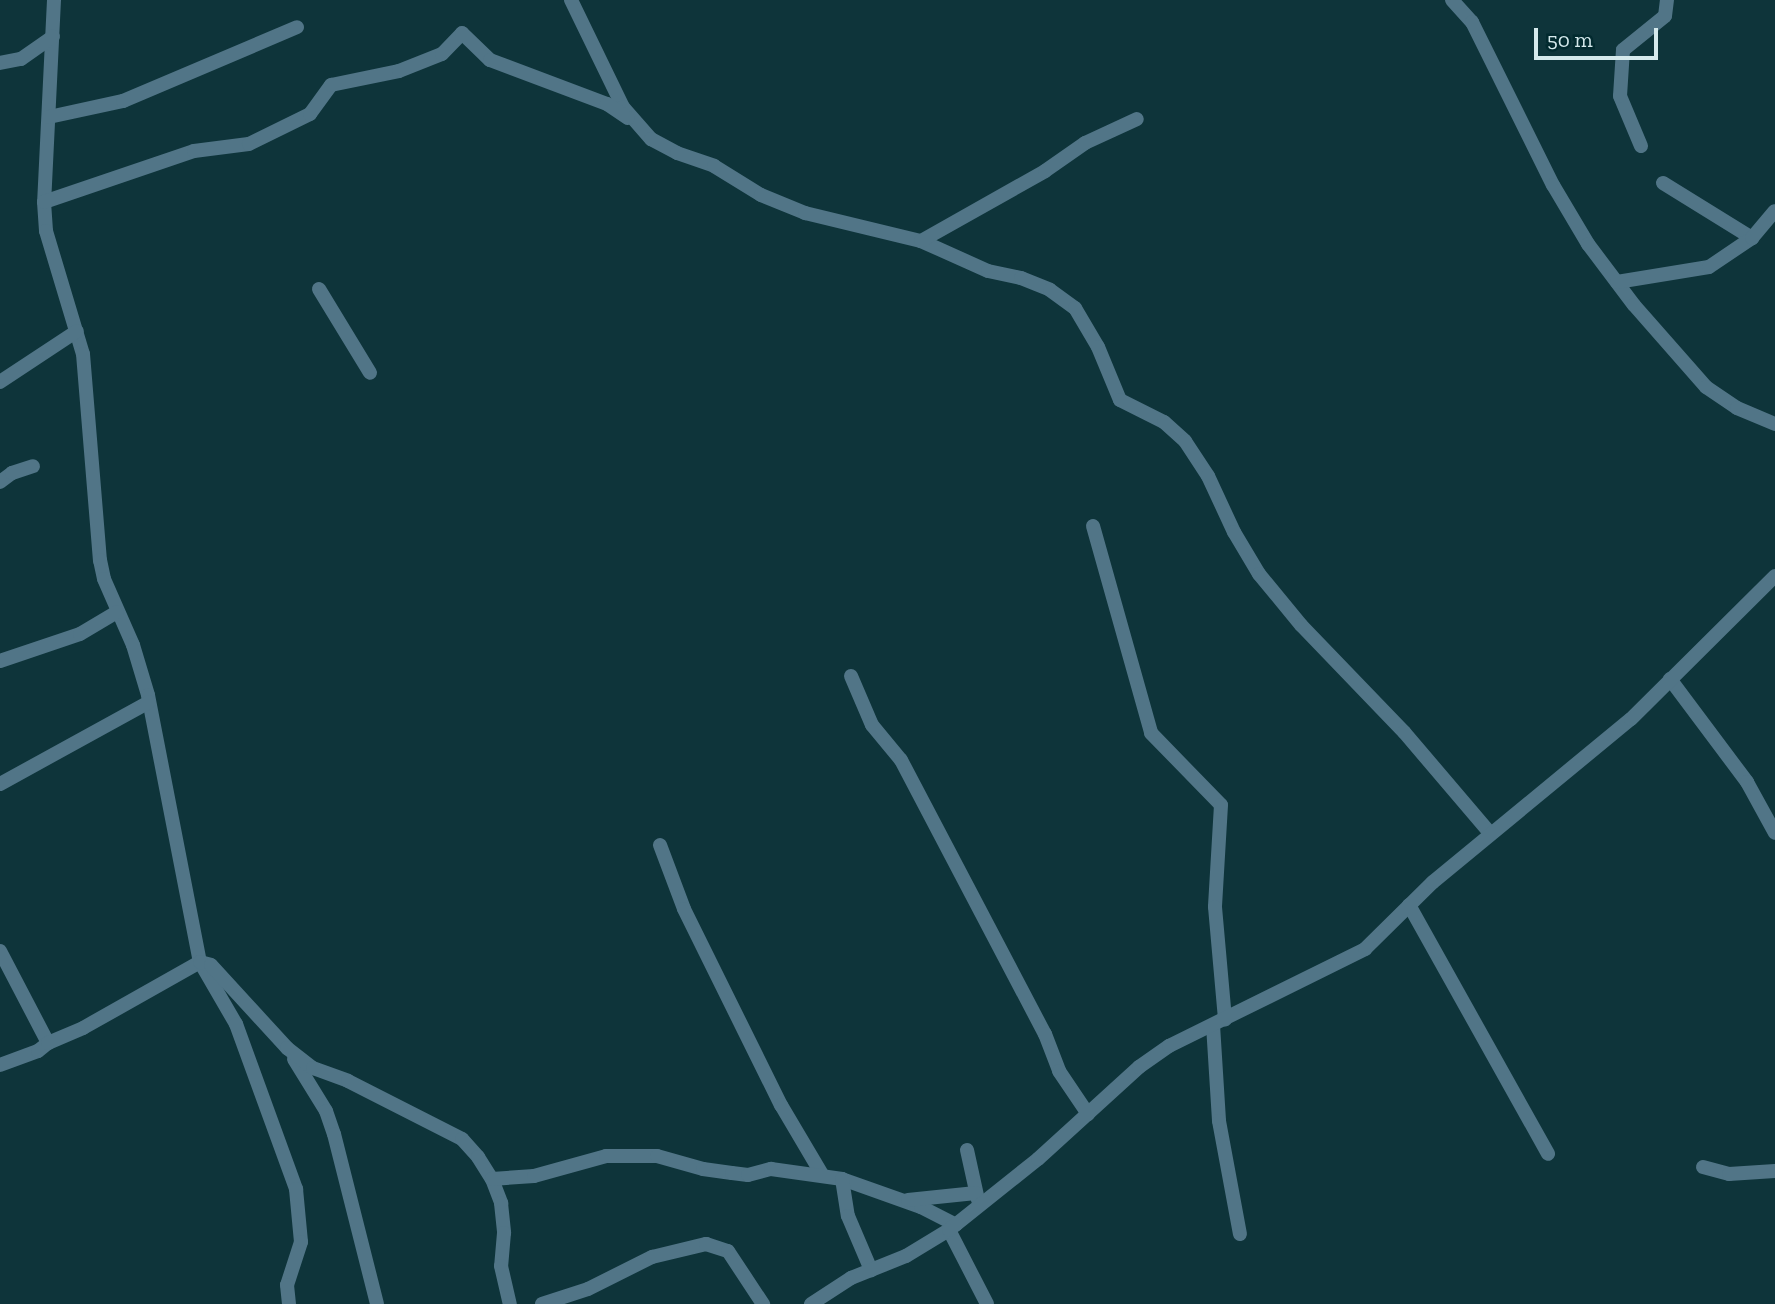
<!DOCTYPE html>
<html>
<head>
<meta charset="utf-8">
<style>
  body { margin:0 }
  #map { position:relative; width:1775px; height:1304px; overflow:hidden; background:#0e343a; font-family:"Zilla Slab",serif }
  div>[style] { position:absolute }
  .minor>* { height:14px; margin:-7px; padding:0 7px; transform-origin:7px; border-radius:7px; background:#517587 }
  span { translate:-50% -50%; white-space:nowrap; text-align:center; line-height:1.15; -webkit-text-stroke:7px #022a2f; paint-order:stroke }
  .scale { position:absolute; left:1534px; top:28px; width:124px; height:32px; box-sizing:border-box; border:4px solid #d5e9ec; border-top:0; padding-left:9px; font-size:21px; line-height:24px; white-space:nowrap; color:#d5e9ec; -webkit-text-stroke:5px #022a2f; paint-order:stroke }
</style>
</head>
<body>
<div id="map">
  <div class="minor">
    <i style="left:54px;top:0;width:202px;rotate:92.8deg"></i>
    <i style="left:44px;top:202px;width:29px;rotate:86deg"></i>
    <i style="left:46px;top:231px;width:128px;rotate:73.3deg"></i>
    <i style="left:83px;top:354px;width:207px;rotate:85.3deg"></i>
    <i style="left:100px;top:560px;width:19px;rotate:78deg"></i>
    <i style="left:104px;top:579px;width:72px;rotate:66.3deg"></i>
    <i style="left:133px;top:645px;width:52px;rotate:73.3deg"></i>
    <i style="left:148px;top:695px;width:272px;rotate:79deg"></i>
    <i style="left:200px;top:962px;width:72px;rotate:59.9deg"></i>
    <i style="left:236px;top:1024px;width:176px;rotate:70deg"></i>
    <i style="left:296px;top:1189px;width:53px;rotate:84.6deg"></i>
    <i style="left:301px;top:1242px;width:45px;rotate:108deg"></i>
    <i style="left:287px;top:1285px;width:19px;rotate:84deg"></i>
    <i style="left:571px;top:0;width:119px;rotate:64.1deg"></i>
    <i style="left:623px;top:107px;width:43px;rotate:48.8deg"></i>
    <i style="left:651px;top:139px;width:30px;rotate:28deg"></i>
    <i style="left:677px;top:153px;width:39px;rotate:19deg"></i>
    <i style="left:714px;top:166px;width:55px;rotate:31.7deg"></i>
    <i style="left:761px;top:195px;width:48px;rotate:22.2deg"></i>
    <i style="left:805px;top:213px;width:119px;rotate:13.6deg"></i>
    <i style="left:921px;top:241px;width:73px;rotate:24.1deg"></i>
    <i style="left:988px;top:271px;width:34px;rotate:12deg"></i>
    <i style="left:1021px;top:278px;width:31px;rotate:22deg"></i>
    <i style="left:1050px;top:290px;width:31px;rotate:36deg"></i>
    <i style="left:1075px;top:308px;width:45px;rotate:59.5deg"></i>
    <i style="left:1098px;top:347px;width:57px;rotate:67.5deg"></i>
    <i style="left:1120px;top:400px;width:49px;rotate:26.6deg"></i>
    <i style="left:1164px;top:422px;width:28px;rotate:42deg"></i>
    <i style="left:1185px;top:441px;width:42px;rotate:56.7deg"></i>
    <i style="left:1208px;top:476px;width:62px;rotate:65.1deg"></i>
    <i style="left:1234px;top:532px;width:49px;rotate:59.2deg"></i>
    <i style="left:1259px;top:574px;width:66px;rotate:50.5deg"></i>
    <i style="left:1301px;top:625px;width:149px;rotate:46.1deg"></i>
    <i style="left:1404px;top:732px;width:133px;rotate:49.6deg"></i>
    <i style="left:1452px;top:0;width:30px;rotate:48deg"></i>
    <i style="left:1472px;top:22px;width:182px;rotate:63.6deg"></i>
    <i style="left:1553px;top:185px;width:69px;rotate:59.3deg"></i>
    <i style="left:1588px;top:244px;width:76px;rotate:53deg"></i>
    <i style="left:1634px;top:305px;width:109px;rotate:48.7deg"></i>
    <i style="left:1706px;top:387px;width:37px;rotate:34deg"></i>
    <i style="left:1737px;top:408px;width:41px;rotate:22.8deg"></i>
    <i style="left:0;top:63px;width:21px;rotate:-11deg"></i>
    <i style="left:21px;top:59px;width:39px;rotate:-35deg"></i>
    <i style="left:49px;top:117px;width:76px;rotate:-12.2deg"></i>
    <i style="left:123px;top:101px;width:189px;rotate:-23deg"></i>
    <i style="left:1641px;top:146px;width:54px;rotate:-112.8deg"></i>
    <i style="left:1620px;top:96px;width:46px;rotate:-86.3deg"></i>
    <i style="left:1623px;top:50px;width:54px;rotate:-39deg"></i>
    <i style="left:1665px;top:16px;width:16px;rotate:-83deg"></i>
    <i style="left:1663px;top:183px;width:105px;rotate:31.7deg"></i>
    <i style="left:44px;top:202px;width:158px;rotate:-18.8deg"></i>
    <i style="left:194px;top:151px;width:55px;rotate:-7.3deg"></i>
    <i style="left:249px;top:144px;width:68px;rotate:-26.2deg"></i>
    <i style="left:310px;top:114px;width:36px;rotate:-54deg"></i>
    <i style="left:331px;top:85px;width:69px;rotate:-11.6deg"></i>
    <i style="left:399px;top:71px;width:46px;rotate:-21.6deg"></i>
    <i style="left:442px;top:54px;width:29px;rotate:-46deg"></i>
    <i style="left:462px;top:33px;width:39px;rotate:44deg"></i>
    <i style="left:490px;top:60px;width:125px;rotate:20.6deg"></i>
    <i style="left:607px;top:104px;width:25px;rotate:34deg"></i>
    <i style="left:921px;top:241px;width:142px;rotate:-29.4deg"></i>
    <i style="left:1045px;top:171px;width:49px;rotate:-35deg"></i>
    <i style="left:1085px;top:143px;width:57px;rotate:-24.8deg"></i>
    <i style="left:1617px;top:282px;width:93px;rotate:-9.3deg"></i>
    <i style="left:1709px;top:267px;width:52px;rotate:-34deg"></i>
    <i style="left:1752px;top:238px;width:35px;rotate:-50deg"></i>
    <i style="left:319px;top:289px;width:98px;rotate:58.7deg"></i>
    <i style="left:0;top:382px;width:92px;rotate:-33.5deg"></i>
    <i style="left:0;top:482px;width:15px;rotate:-37deg"></i>
    <i style="left:12px;top:473px;width:22px;rotate:-18deg"></i>
    <i style="left:1093px;top:526px;width:215px;rotate:74.3deg"></i>
    <i style="left:1151px;top:733px;width:100px;rotate:45.8deg"></i>
    <i style="left:1221px;top:805px;width:102px;rotate:93.4deg"></i>
    <i style="left:1215px;top:907px;width:113px;rotate:84.9deg"></i>
    <i style="left:0;top:661px;width:84px;rotate:-18.6deg"></i>
    <i style="left:80px;top:634px;width:43px;rotate:-30.7deg"></i>
    <i style="left:851px;top:676px;width:53px;rotate:66.8deg"></i>
    <i style="left:872px;top:725px;width:45px;rotate:50.4deg"></i>
    <i style="left:901px;top:760px;width:310px;rotate:62.3deg"></i>
    <i style="left:1045px;top:1034px;width:40px;rotate:69deg"></i>
    <i style="left:1059px;top:1071px;width:52px;rotate:56deg"></i>
    <i style="left:1670px;top:679px;width:129px;rotate:53.2deg"></i>
    <i style="left:1747px;top:782px;width:58px;rotate:61.2deg"></i>
    <i style="left:0;top:784px;width:170px;rotate:-28.8deg"></i>
    <i style="left:660px;top:845px;width:68px;rotate:69.4deg"></i>
    <i style="left:684px;top:909px;width:219px;rotate:63.7deg"></i>
    <i style="left:781px;top:1105px;width:82px;rotate:59.4deg"></i>
    <i style="left:1409px;top:905px;width:285px;rotate:60.8deg"></i>
    <i style="left:0;top:951px;width:104px;rotate:62.4deg"></i>
    <i style="left:1213px;top:1025px;width:96px;rotate:86.4deg"></i>
    <i style="left:1219px;top:1121px;width:115px;rotate:79.5deg"></i>
    <i style="left:294px;top:1059px;width:61px;rotate:58.4deg"></i>
    <i style="left:326px;top:1111px;width:24px;rotate:71deg"></i>
    <i style="left:334px;top:1134px;width:175px;rotate:75.8deg"></i>
    <i style="left:0;top:1065px;width:40px;rotate:-20.2deg"></i>
    <i style="left:38px;top:1051px;width:13px;rotate:-39deg"></i>
    <i style="left:48px;top:1043px;width:38px;rotate:-23deg"></i>
    <i style="left:83px;top:1028px;width:134px;rotate:-29.4deg"></i>
    <i style="left:200px;top:962px;width:11px;rotate:15deg"></i>
    <i style="left:211px;top:965px;width:113px;rotate:47.5deg"></i>
    <i style="left:287px;top:1048px;width:33px;rotate:38deg"></i>
    <i style="left:313px;top:1068px;width:37px;rotate:20deg"></i>
    <i style="left:348px;top:1081px;width:128px;rotate:27deg"></i>
    <i style="left:462px;top:1139px;width:24px;rotate:48deg"></i>
    <i style="left:478px;top:1157px;width:26px;rotate:58deg"></i>
    <i style="left:492px;top:1179px;width:26px;rotate:69deg"></i>
    <i style="left:501px;top:1203px;width:30px;rotate:84deg"></i>
    <i style="left:504px;top:1233px;width:33px;rotate:95deg"></i>
    <i style="left:501px;top:1266px;width:39px;rotate:77deg"></i>
    <i style="left:967px;top:1150px;width:51px;rotate:77.6deg"></i>
    <i style="left:1703px;top:1167px;width:27px;rotate:15deg"></i>
    <i style="left:1729px;top:1174px;width:46px;rotate:-3.7deg"></i>
    <i style="left:492px;top:1179px;width:42px;rotate:-4.1deg"></i>
    <i style="left:534px;top:1176px;width:75px;rotate:-15.5deg"></i>
    <i style="left:606px;top:1156px;width:51px"></i>
    <i style="left:657px;top:1156px;width:48px;rotate:15.8deg"></i>
    <i style="left:703px;top:1169px;width:29px;rotate:8deg"></i>
    <i style="left:732px;top:1173px;width:16px;rotate:7deg"></i>
    <i style="left:748px;top:1175px;width:24px;rotate:-15deg"></i>
    <i style="left:771px;top:1169px;width:72px;rotate:8deg"></i>
    <i style="left:842px;top:1179px;width:84px;rotate:19.5deg"></i>
    <i style="left:921px;top:1207px;width:39px;rotate:27deg"></i>
    <i style="left:842px;top:1179px;width:37px;rotate:81deg"></i>
    <i style="left:848px;top:1216px;width:59px;rotate:66.9deg"></i>
    <i style="left:908px;top:1200px;width:68px;rotate:-5.9deg"></i>
    <i style="left:949px;top:1230px;width:83px;rotate:62.8deg"></i>
    <i style="left:542px;top:1304px;width:48px;rotate:-18.1deg"></i>
    <i style="left:588px;top:1289px;width:72px;rotate:-26.6deg"></i>
    <i style="left:652px;top:1257px;width:56px;rotate:-13.5deg"></i>
    <i style="left:706px;top:1244px;width:23px;rotate:18deg"></i>
    <i style="left:728px;top:1251px;width:64px;rotate:56.6deg"></i>
    <i style="left:811px;top:1304px;width:48px;rotate:-33deg"></i>
    <i style="left:851px;top:1278px;width:59px;rotate:-21.8deg"></i>
    <i style="left:906px;top:1256px;width:50px;rotate:-31.2deg"></i>
    <i style="left:949px;top:1230px;width:114px;rotate:-38.6deg"></i>
    <i style="left:1038px;top:1159px;width:137px;rotate:-42.3deg"></i>
    <i style="left:1139px;top:1067px;width:37px;rotate:-35deg"></i>
    <i style="left:1169px;top:1046px;width:219px;rotate:-26.3deg"></i>
    <i style="left:1365px;top:949px;width:95px;rotate:-44.6deg"></i>
    <i style="left:1433px;top:882px;width:256px;rotate:-39.5deg"></i>
    <i style="left:1631px;top:719px;width:203px;rotate:-44.8deg"></i>
  </div>
  <div class="scale">50 m</div>
</div>
</body>
</html>
